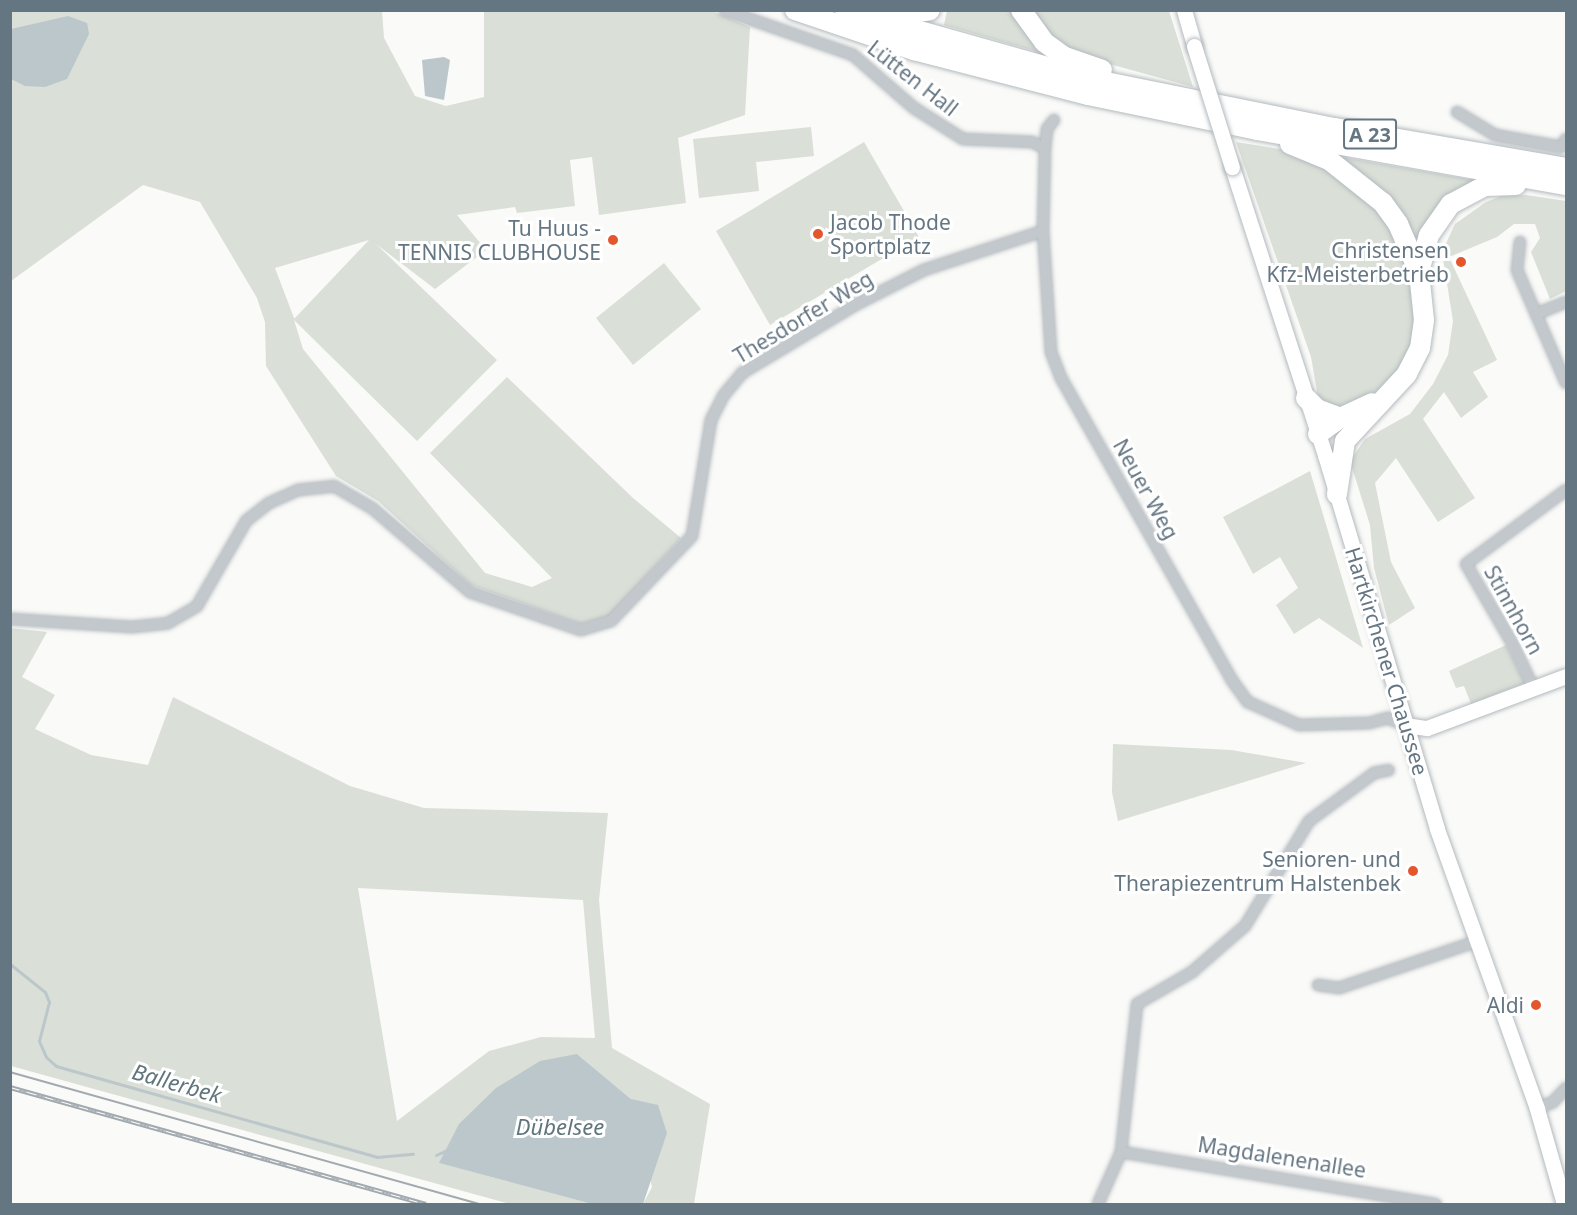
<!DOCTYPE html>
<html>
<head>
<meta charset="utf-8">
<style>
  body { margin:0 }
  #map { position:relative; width:1577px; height:1215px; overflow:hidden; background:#fafaf8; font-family:"Noto Sans",sans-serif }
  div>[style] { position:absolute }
  .green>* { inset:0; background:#dadfd7 }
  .water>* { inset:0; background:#bbc7cb }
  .stream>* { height:3px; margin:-1.5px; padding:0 1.5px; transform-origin:1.5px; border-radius:1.5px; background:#bbc7cb }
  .roads { filter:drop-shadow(0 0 2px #b3babf) drop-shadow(0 0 2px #b3babf) }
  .street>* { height:10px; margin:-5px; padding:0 5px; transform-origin:5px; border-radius:5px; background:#c3c8cc }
  .secondary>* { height:15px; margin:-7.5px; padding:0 7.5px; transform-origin:7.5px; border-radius:7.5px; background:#fff }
  .highway>* { height:20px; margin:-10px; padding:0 10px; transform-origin:10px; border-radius:10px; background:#fff }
  .tram>* { height:1.5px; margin:-0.75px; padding:0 0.75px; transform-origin:0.75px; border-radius:0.75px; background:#a2aab0 }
  .rail>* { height:5px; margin-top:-2.5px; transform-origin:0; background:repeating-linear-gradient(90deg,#fff 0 9px,#a2aab0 0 18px); box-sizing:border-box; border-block:2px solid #a2aab0 }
  .bridges { filter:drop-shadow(0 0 2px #b3babf) drop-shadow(0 0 2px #b3babf) }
  .secondary-bridge>* { height:15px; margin:-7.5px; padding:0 7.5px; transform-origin:7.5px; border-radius:7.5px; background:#fff }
  .dots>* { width:16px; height:16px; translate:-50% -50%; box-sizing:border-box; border:3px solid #fff; border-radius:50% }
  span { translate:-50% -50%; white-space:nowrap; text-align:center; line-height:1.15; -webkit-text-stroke:6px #fff; paint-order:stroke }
  .shield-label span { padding:2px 4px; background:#fff; border:2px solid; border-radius:4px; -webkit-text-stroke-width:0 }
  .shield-label { font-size:20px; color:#657683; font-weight:700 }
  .street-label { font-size:21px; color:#657683 }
  .poi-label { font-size:21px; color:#657683 }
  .left { translate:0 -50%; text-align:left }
  .right { translate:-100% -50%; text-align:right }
  .water-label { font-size:22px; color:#60757c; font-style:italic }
  .frame { position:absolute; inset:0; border:12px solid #657683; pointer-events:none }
</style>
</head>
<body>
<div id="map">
  <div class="green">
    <i style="clip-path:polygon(evenodd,10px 11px,382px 11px,384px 38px,415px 96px,446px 106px,484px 97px,484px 11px,712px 11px,750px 27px,745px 115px,678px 138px,686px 203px,599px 215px,592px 157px,570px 160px,575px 206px,517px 213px,515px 207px,457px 215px,486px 250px,435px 289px,376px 244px,497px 360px,417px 441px,294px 320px,303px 349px,485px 573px,532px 587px,552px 578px,430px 453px,507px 377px,633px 498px,681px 538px,609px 616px,581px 624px,471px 585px,378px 501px,336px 476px,266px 366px,265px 322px,257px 298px,200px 202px,143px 185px,11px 281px,10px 11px,369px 240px,295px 318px,294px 318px,275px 268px,369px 240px)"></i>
    <i style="clip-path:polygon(947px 11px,1015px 11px,1056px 57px,944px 25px)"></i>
    <i style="clip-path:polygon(1027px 11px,1169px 11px,1193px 87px,1084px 57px,1056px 43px)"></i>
    <i style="clip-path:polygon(811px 127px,814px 156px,756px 162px,759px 191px,699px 198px,693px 139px)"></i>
    <i style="clip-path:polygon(864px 142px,919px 237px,770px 325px,716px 231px)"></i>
    <i style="clip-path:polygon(1236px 142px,1286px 150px,1324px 164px,1385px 216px,1410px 269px,1418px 324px,1412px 350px,1388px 385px,1356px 403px,1340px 409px,1327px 407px,1318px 397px,1311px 357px)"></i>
    <i style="clip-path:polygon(1341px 157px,1473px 180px,1473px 184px,1419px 251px,1339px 161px)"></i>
    <i style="clip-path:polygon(1526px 195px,1566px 201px,1566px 291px,1550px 299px,1531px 252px,1540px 238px,1535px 224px,1514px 224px,1497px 237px,1449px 257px,1497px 360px,1473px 372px,1488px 397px,1461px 418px,1444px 392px,1423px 419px,1475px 498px,1438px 522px,1396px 458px,1375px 483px,1391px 562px,1415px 608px,1389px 625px,1374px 568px,1370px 525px,1350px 461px,1365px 439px,1410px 414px,1433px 384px,1448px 355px,1453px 321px,1442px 252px,1455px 224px,1486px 202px,1501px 196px)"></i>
    <i style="clip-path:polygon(664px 263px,701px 309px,633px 365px,596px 318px)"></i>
    <i style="clip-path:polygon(1310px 471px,1363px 648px,1319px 618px,1294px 634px,1276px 605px,1298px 588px,1280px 557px,1253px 574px,1223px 517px)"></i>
    <i style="clip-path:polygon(evenodd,10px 628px,47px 632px,22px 677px,55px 695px,35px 729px,91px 755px,148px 765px,173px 697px,350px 786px,424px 808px,608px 813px,599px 900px,612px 1048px,710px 1104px,694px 1204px,643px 1204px,652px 1187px,631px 1099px,577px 1054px,440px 1163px,592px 1204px,510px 1204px,11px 1066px,10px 628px,358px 888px,583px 900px,595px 1038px,541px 1037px,489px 1051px,397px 1121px,358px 888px)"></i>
    <i style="clip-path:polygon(1506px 645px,1525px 683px,1471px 704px,1464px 686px,1456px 688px,1449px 671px)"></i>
    <i style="clip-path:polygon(1113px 744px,1231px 750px,1306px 763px,1118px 821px,1112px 792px)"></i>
  </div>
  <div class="water">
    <i style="clip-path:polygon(68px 16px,87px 23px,89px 34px,67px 79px,45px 87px,25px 86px,11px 79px,11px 29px)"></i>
    <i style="clip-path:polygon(444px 57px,450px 60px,444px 100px,425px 96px,422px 60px)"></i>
    <i style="clip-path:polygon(577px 1054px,631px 1099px,658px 1105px,667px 1133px,643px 1204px,592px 1204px,439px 1163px,459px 1124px,496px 1088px,540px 1061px)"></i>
  </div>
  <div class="stream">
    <i style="left:10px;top:964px;width:45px;rotate:38.7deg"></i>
    <i style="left:45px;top:992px;width:11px;rotate:68deg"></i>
    <i style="left:49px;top:1002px;width:40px;rotate:104.4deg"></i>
    <i style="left:39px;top:1041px;width:17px;rotate:66deg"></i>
    <i style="left:46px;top:1057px;width:13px;rotate:42deg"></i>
    <i style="left:56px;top:1066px;width:334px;rotate:15.8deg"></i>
    <i style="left:377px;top:1157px;width:36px;rotate:-5deg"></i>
    <i style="left:436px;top:1155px;width:10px;rotate:-24deg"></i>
  </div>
  <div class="roads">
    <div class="street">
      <i style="left:724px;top:10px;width:137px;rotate:19.2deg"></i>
      <i style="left:853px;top:55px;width:81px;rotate:41deg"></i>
      <i style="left:914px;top:108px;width:58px;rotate:32.3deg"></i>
      <i style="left:963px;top:139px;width:69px;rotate:2.5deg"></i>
      <i style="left:1032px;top:142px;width:14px;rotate:25deg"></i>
      <i style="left:1457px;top:112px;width:44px;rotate:31.2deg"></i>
      <i style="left:1495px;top:135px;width:67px;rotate:10.3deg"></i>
      <i style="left:1561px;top:147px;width:9px;rotate:-58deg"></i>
      <i style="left:1054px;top:120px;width:11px;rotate:128deg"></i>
      <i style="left:1047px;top:129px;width:19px;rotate:96deg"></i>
      <i style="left:1045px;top:148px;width:83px;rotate:91.4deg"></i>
      <i style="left:1043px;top:231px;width:121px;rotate:86.2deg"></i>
      <i style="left:1051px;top:352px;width:28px;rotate:69deg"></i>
      <i style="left:1061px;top:378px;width:346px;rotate:60.5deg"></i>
      <i style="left:1231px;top:679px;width:29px;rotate:54deg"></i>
      <i style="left:1248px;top:702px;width:56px;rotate:24.3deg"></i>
      <i style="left:1299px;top:725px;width:70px;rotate:-1.6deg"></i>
      <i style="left:1369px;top:723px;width:20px;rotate:-15deg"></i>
      <i style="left:1388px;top:718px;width:18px;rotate:22deg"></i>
      <i style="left:1520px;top:242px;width:28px;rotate:96deg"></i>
      <i style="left:1517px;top:270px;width:123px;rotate:66.6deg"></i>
      <i style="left:1536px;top:314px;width:32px;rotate:-22deg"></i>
      <i style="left:10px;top:619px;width:122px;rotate:3.8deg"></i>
      <i style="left:132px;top:627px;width:36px;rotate:-6deg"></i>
      <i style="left:168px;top:623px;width:34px;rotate:-30deg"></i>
      <i style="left:197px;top:606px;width:98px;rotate:-60deg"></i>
      <i style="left:246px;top:521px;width:29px;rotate:-38deg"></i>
      <i style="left:269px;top:503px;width:32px;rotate:-24deg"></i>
      <i style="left:298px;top:490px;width:36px;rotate:-6deg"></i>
      <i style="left:334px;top:486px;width:44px;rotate:30.1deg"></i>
      <i style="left:372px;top:508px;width:129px;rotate:40.6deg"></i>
      <i style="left:470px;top:592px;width:117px;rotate:18.9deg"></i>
      <i style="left:581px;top:630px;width:31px;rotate:-17deg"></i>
      <i style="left:611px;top:621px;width:117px;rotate:-46.4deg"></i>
      <i style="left:692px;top:536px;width:118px;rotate:-80.7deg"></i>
      <i style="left:711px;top:420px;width:27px;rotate:-63deg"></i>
      <i style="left:723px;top:396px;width:30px;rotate:-50deg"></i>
      <i style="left:742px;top:373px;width:134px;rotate:-31deg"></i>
      <i style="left:857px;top:304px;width:75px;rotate:-26.9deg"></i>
      <i style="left:924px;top:270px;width:125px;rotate:-18.1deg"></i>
      <i style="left:1534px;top:689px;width:51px;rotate:-115.6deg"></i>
      <i style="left:1512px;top:643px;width:91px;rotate:-120.2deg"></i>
      <i style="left:1466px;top:564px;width:124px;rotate:-36.5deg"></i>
      <i style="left:1318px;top:985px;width:21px;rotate:8deg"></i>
      <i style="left:1339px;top:988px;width:144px;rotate:-18.7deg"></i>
      <i style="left:1537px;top:1109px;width:17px;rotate:-24deg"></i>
      <i style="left:1553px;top:1102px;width:19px;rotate:-47deg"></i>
      <i style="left:1121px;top:1152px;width:319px;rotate:9.4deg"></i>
      <i style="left:1098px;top:1204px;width:57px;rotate:-66.1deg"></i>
      <i style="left:1121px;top:1152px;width:149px;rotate:-83.8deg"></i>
      <i style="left:1137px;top:1004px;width:64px;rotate:-30.2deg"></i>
      <i style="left:1192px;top:972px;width:70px;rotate:-41deg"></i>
      <i style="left:1245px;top:926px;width:123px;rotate:-58.6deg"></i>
      <i style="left:1309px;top:821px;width:81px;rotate:-36.4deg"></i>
      <i style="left:1374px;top:773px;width:15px;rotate:-11deg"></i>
    </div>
    <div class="secondary">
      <i style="left:1184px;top:10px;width:37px;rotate:74deg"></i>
      <i style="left:1232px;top:167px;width:303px;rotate:72.1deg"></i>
      <i style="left:1325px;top:455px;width:390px;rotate:73.3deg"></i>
      <i style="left:1437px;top:829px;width:297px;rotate:70.3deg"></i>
      <i style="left:1537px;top:1109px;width:99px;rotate:74.1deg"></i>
      <i style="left:1405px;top:725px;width:22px;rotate:8deg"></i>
      <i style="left:1427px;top:728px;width:148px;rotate:-20.5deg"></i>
    </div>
    <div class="highway">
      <i style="left:795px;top:10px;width:126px;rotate:18.6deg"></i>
      <i style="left:914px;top:50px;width:180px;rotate:14.5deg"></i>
      <i style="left:1088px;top:95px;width:173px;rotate:11.7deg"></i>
      <i style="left:1257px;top:130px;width:314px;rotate:10.1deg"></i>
      <i style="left:845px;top:10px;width:255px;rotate:15.7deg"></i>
      <i style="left:1091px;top:79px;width:249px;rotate:11.4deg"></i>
      <i style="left:1335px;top:128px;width:234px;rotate:9.8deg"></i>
      <i style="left:1021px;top:10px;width:39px;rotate:54deg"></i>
      <i style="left:1044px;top:42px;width:26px;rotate:36deg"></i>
      <i style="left:1065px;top:57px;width:39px;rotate:19deg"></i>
      <i style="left:879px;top:11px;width:17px;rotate:13deg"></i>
      <i style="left:896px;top:15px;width:34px;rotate:-8deg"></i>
      <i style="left:1290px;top:144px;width:42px;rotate:22.3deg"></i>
      <i style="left:1329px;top:160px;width:69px;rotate:38.5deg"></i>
      <i style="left:1383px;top:203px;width:26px;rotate:54deg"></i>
      <i style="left:1398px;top:224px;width:52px;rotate:66.4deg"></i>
      <i style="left:1419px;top:272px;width:48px;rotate:84.1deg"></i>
      <i style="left:1424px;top:320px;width:28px;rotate:98deg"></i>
      <i style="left:1420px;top:348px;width:29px;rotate:117deg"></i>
      <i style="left:1407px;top:374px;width:91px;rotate:132.8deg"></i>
      <i style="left:1345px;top:441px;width:54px;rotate:98.6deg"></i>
      <i style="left:1419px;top:272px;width:38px;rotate:-75deg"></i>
      <i style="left:1429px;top:235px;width:38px;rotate:-55deg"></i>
      <i style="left:1451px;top:204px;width:38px;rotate:-28deg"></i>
      <i style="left:1485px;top:186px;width:31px;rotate:-2deg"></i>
      <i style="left:1306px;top:398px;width:16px;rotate:45deg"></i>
      <i style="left:1317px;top:409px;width:25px;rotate:21deg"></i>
      <i style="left:1318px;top:434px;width:27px;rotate:-36deg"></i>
      <i style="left:1340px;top:418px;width:35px;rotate:-25deg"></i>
    </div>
  </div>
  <div class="tram">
    <i style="left:10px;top:1072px;width:489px;rotate:15.7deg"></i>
  </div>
  <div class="rail">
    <i style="left:10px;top:1087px;width:432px;rotate:15.7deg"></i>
  </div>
  <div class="bridges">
    <div class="secondary-bridge">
      <i style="left:1194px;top:46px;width:127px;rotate:72.6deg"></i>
    </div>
  </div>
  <div class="dots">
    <i style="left:818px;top:234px;background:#e4572e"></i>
    <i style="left:613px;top:240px;background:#e4572e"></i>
    <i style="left:1461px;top:262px;background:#e4572e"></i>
    <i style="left:1413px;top:871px;background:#e4572e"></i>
    <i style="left:1536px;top:1005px;background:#e4572e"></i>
  </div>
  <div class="shield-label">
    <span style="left:1370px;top:134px">A 23</span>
  </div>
  <div class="street-label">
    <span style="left:913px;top:78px;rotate:38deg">Lütten Hall</span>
    <span style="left:803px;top:317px;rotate:-31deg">Thesdorfer Weg</span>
    <span style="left:1146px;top:489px;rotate:61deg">Neuer Weg</span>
    <span style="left:1514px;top:610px;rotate:61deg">Stinnhorn</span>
    <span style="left:1387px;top:661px;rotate:73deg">Hartkirchener Chaussee</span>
    <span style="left:1282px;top:1157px;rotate:9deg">Magdalenenallee</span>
  </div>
  <div class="poi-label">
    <span class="left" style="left:830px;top:234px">Jacob Thode<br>Sportplatz</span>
    <span class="right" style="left:601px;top:240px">Tu Huus -<br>TENNIS CLUBHOUSE</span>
    <span class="right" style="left:1449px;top:262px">Christensen<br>Kfz-Meisterbetrieb</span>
    <span class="right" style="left:1401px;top:871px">Senioren- und<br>Therapiezentrum Halstenbek</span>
    <span class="right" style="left:1524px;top:1005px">Aldi</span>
  </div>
  <div class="water-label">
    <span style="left:177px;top:1083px;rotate:16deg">Ballerbek</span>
    <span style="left:560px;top:1127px">Dübelsee</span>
  </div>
  <div class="frame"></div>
</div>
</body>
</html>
